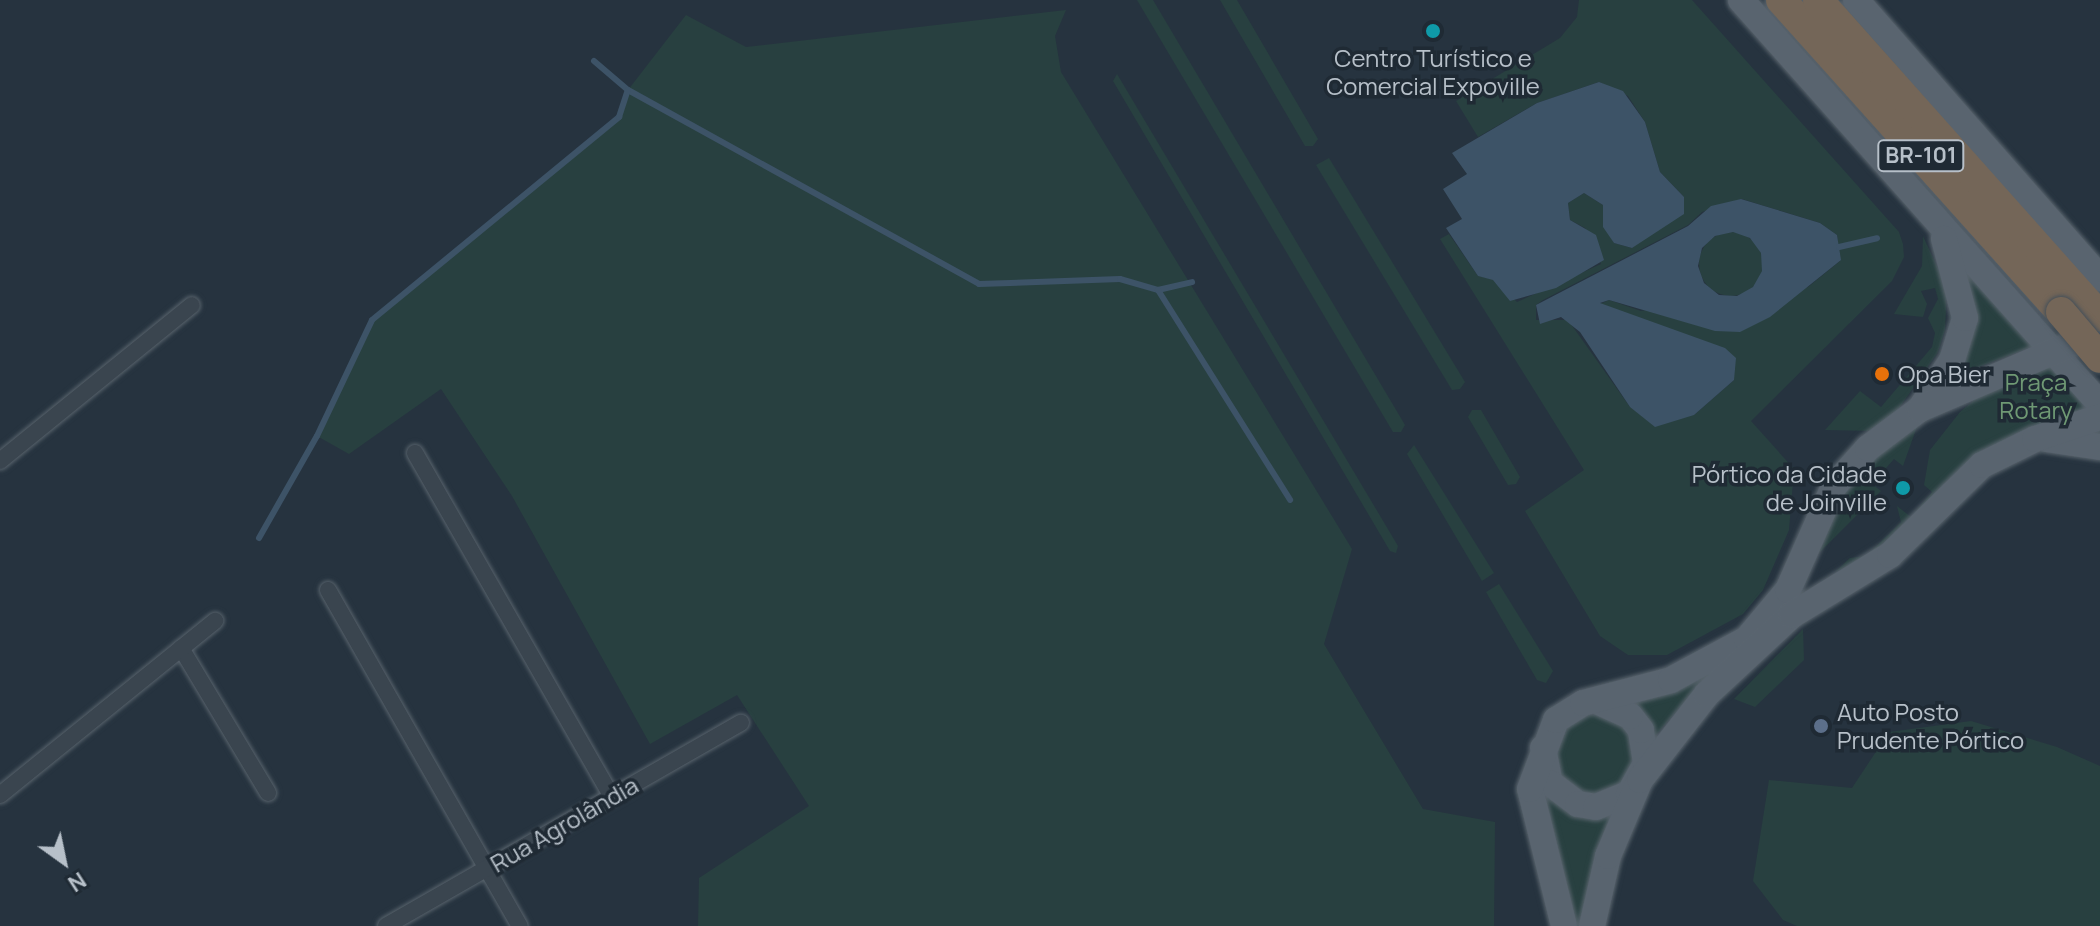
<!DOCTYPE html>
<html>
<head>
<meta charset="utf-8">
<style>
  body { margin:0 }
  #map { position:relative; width:2100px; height:926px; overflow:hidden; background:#26333f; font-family:Manrope,sans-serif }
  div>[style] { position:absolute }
  .green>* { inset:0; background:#284040 }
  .round { border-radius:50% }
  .water>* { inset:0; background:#3d5367 }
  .stream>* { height:6px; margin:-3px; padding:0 3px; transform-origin:3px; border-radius:3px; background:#3d5367 }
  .roads { filter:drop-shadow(0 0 2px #58636c) drop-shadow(0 0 2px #58636c) }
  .street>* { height:16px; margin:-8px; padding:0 8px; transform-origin:8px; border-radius:8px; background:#3a454f }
  .primary>* { height:26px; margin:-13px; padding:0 13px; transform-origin:13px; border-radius:13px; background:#59646f }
  .highway>* { height:30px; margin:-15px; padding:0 15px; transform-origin:15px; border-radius:15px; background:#746658 }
  .bridges { filter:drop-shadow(0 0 2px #455059) drop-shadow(0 0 2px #455059) }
  .highway-bridge>* { height:30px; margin:-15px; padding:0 15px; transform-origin:15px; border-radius:15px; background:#746658 }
  .dots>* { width:22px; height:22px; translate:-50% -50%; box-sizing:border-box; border:4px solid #1f2a34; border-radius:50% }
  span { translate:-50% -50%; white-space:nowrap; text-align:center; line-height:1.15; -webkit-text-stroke:7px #1f2a34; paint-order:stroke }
  .shield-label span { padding:2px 6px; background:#1f2a34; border:2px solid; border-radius:6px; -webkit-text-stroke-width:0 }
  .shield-label { font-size:22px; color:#b7c0c9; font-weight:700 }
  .poi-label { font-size:24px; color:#b7c0c9 }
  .left { translate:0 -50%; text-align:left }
  .right { translate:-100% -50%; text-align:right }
  .park-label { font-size:24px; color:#6f9974 }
  .street-label { font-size:24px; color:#b7c0c9 }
  .north { position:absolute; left:24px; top:822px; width:80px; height:80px; -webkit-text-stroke:6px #1f2a34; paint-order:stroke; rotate:147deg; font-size:22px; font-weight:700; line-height:32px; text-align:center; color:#b7c0c9 }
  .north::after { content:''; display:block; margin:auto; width:28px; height:36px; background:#b7c0c9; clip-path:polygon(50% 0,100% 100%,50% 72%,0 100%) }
</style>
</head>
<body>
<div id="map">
  <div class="green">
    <i style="clip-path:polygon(1137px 0,1153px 0,1405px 425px,1401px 432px,1393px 432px)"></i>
    <i style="clip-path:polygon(1220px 0,1237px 0,1318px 139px,1313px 146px,1305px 146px)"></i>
    <i style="clip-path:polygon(evenodd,1579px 0,1692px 0,1899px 232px,1903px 244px,1904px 257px,1892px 281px,1751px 421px,1794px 469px,1789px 530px,1763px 590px,1743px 614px,1667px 655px,1628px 655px,1600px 636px,1525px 511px,1584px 470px,1440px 239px,1449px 234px,1478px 276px,1493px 279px,1517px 302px,1601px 264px,1585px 228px,1570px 220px,1568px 203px,1584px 193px,1603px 205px,1603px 220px,1614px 243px,1632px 248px,1684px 197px,1660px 172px,1645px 122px,1628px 96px,1599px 82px,1537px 103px,1478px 137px,1456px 101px,1560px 38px,1577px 17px,1579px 0,1742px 199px,1820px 223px,1837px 235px,1840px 261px,1808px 287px,1641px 311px,1609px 300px,1600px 304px,1641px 320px,1734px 380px,1694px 415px,1630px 407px,1568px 320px,1536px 320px,1536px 305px,1543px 300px,1688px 225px,1702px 212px,1742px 199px)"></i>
    <i style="clip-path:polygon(1066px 10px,1055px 36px,1061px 72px,1352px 549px,1324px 644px,1423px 809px,1495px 822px,1494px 926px,698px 926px,699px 878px,809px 806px,737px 695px,650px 744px,512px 496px,441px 389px,349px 454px,317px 436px,372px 320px,618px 117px,628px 90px,686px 15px,746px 47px)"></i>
    <i style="clip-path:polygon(1117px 74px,1398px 546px,1396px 553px,1390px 551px,1113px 81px)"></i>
    <i style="clip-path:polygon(1329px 158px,1465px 382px,1460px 389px,1452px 390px,1316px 165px)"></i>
    <i class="round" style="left:1699px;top:232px;width:64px;height:64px"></i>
    <i style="clip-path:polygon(1923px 236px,1947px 288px,1945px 330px,1938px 352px,1895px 414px,1872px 431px,1825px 430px,1860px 391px,1881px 407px,1932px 347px,1935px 333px,1928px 318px,1938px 299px,1935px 288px,1921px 291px,1927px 304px,1923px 317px,1894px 314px,1922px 266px)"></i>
    <i style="clip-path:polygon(1963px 264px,2034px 346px,1957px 375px)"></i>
    <i style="clip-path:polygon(2047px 360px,2090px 410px,1983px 450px,1956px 472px,1884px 548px,1835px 572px,1850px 558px,1866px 556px,1901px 522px,1897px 506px,1911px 517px,1932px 492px,1924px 485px,1930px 450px,1960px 412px,1981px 394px)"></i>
    <i style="clip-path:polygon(1472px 410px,1481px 410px,1520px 477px,1516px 484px,1508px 485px,1468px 417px)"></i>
    <i style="clip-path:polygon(1919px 421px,1903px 466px,1894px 459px,1872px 484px,1881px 491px,1817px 555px,1833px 509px,1883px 443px)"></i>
    <i style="clip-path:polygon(1414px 445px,1494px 573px,1482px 581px,1407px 454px)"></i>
    <i style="clip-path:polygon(1499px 584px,1553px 671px,1546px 683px,1537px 680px,1486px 592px)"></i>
    <i style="clip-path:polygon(1803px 629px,1804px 660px,1755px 707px,1734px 699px)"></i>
    <i style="clip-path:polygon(1715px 668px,1654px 737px,1622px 703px)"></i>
    <i class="round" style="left:1555px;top:714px;width:80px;height:80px"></i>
    <i style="clip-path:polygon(1971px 721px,2057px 747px,2100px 766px,2100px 926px,1797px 926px,1783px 920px,1753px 881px,1769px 780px,1852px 788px,1889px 732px)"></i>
    <i style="clip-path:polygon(1545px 794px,1614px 814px,1581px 926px,1574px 926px)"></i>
  </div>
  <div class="water">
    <i style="clip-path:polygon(1599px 82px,1623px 91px,1645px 122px,1660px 172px,1684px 197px,1684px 214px,1632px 248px,1614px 243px,1603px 227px,1603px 205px,1584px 193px,1568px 203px,1570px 220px,1596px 235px,1604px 260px,1556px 288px,1510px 301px,1493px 280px,1478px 276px,1446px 228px,1462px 219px,1443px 189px,1467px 174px,1452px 153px,1537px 103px)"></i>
    <i style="clip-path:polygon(evenodd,1741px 199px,1820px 223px,1837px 235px,1841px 260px,1770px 317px,1740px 332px,1715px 331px,1609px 300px,1600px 303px,1725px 348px,1736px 358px,1734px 380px,1694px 415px,1655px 427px,1630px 407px,1580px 332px,1561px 317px,1540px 324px,1536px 305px,1688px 226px,1711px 206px,1741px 199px,1733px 232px,1750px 238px,1761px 253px,1762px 271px,1753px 287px,1737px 296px,1719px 295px,1704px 283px,1698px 266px,1702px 248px,1715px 236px,1733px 232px)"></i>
  </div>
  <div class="stream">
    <i style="left:594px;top:61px;width:45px;rotate:40.5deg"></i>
    <i style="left:628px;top:90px;width:401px;rotate:28.9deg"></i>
    <i style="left:979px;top:284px;width:141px;rotate:-2deg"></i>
    <i style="left:1120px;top:279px;width:40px;rotate:16deg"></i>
    <i style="left:1158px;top:290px;width:35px;rotate:-13deg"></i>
    <i style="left:1839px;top:247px;width:39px;rotate:-13deg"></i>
    <i style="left:1158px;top:290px;width:248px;rotate:57.8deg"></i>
    <i style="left:259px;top:538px;width:117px;rotate:-60.4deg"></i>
    <i style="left:317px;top:436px;width:128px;rotate:-64.6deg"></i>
    <i style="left:372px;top:320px;width:320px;rotate:-39.4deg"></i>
    <i style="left:619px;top:117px;width:28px;rotate:-72deg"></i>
  </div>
  <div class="roads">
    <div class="street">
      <i style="left:415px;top:453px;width:396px;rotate:60.2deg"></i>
      <i style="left:0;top:461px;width:247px;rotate:-39.1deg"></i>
      <i style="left:328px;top:590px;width:387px;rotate:60.3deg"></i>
      <i style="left:181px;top:648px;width:169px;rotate:59deg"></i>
      <i style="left:0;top:795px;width:277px;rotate:-39deg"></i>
      <i style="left:386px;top:926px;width:409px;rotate:-29.8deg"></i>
    </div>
    <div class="primary">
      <i style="left:1741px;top:0;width:540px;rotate:48.38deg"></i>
      <i style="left:1856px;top:0;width:370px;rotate:48.7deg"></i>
      <i style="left:1920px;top:409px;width:59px;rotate:-56.9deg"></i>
      <i style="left:1952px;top:360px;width:44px;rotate:-72.8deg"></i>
      <i style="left:1965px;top:318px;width:82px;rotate:-104.9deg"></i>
      <i style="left:2047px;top:439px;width:54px;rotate:8.6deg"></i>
      <i style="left:1543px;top:748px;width:36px;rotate:79deg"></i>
      <i style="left:1550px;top:783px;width:35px;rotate:37deg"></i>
      <i style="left:1578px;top:804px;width:18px;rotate:9deg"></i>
      <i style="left:1596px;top:807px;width:35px;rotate:-22deg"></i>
      <i style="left:1629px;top:794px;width:35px;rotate:-61deg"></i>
      <i style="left:1646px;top:763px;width:33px;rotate:-99deg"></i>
      <i style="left:1641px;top:730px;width:18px;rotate:-128deg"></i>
      <i style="left:1630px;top:716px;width:34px;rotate:-156deg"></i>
      <i style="left:1564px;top:926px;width:141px;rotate:-103.9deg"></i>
      <i style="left:1530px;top:789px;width:74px;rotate:-69.4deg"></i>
      <i style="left:1556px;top:720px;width:32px;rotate:-32deg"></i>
      <i style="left:1583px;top:703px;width:91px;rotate:-14.6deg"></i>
      <i style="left:1671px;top:680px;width:86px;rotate:-28.3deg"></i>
      <i style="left:1747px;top:639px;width:64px;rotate:-50.1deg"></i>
      <i style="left:1788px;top:590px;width:114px;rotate:-66.1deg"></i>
      <i style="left:1834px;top:486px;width:51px;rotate:-48.2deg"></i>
      <i style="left:1868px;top:448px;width:65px;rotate:-36.9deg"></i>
      <i style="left:1920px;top:409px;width:196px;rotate:-23.2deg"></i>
      <i style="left:1592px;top:926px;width:72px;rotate:-77.1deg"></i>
      <i style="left:1608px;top:856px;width:82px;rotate:-67.2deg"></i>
      <i style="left:1640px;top:780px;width:109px;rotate:-52.1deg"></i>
      <i style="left:1707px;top:694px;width:116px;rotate:-42.9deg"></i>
      <i style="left:1792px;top:615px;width:115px;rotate:-31.5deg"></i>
      <i style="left:1890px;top:555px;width:129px;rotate:-44.4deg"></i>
      <i style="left:1982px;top:465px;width:59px;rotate:-26.1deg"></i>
      <i style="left:2035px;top:439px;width:69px;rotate:-18.7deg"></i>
    </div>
    <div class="highway">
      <i style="left:1781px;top:0;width:419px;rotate:48.1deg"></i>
      <i style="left:1818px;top:0;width:424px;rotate:48.3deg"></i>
    </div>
  </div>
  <div class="bridges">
    <div class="highway-bridge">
      <i style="left:2061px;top:312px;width:60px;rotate:49.7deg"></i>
    </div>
  </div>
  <div class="dots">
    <i style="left:1433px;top:31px;background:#0f9aa8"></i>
    <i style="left:1882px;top:374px;background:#e8710a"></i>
    <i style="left:1903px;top:488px;background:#0f9aa8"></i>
    <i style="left:1821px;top:726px;background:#5c6f8a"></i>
  </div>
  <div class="shield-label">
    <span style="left:1921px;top:156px">BR-101</span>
  </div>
  <div class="poi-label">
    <span style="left:1433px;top:72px">Centro Turístico e<br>Comercial Expoville</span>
    <span class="left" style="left:1898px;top:374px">Opa Bier</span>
    <span class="right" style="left:1887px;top:488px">Pórtico da Cidade<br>de Joinville</span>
    <span class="left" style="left:1837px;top:726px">Auto Posto<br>Prudente Pórtico</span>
  </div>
  <div class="park-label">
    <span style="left:2036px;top:396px">Praça<br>Rotary</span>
  </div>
  <div class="street-label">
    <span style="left:564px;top:824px;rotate:-30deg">Rua Agrolândia</span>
  </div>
  <div class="north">N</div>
</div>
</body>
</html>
